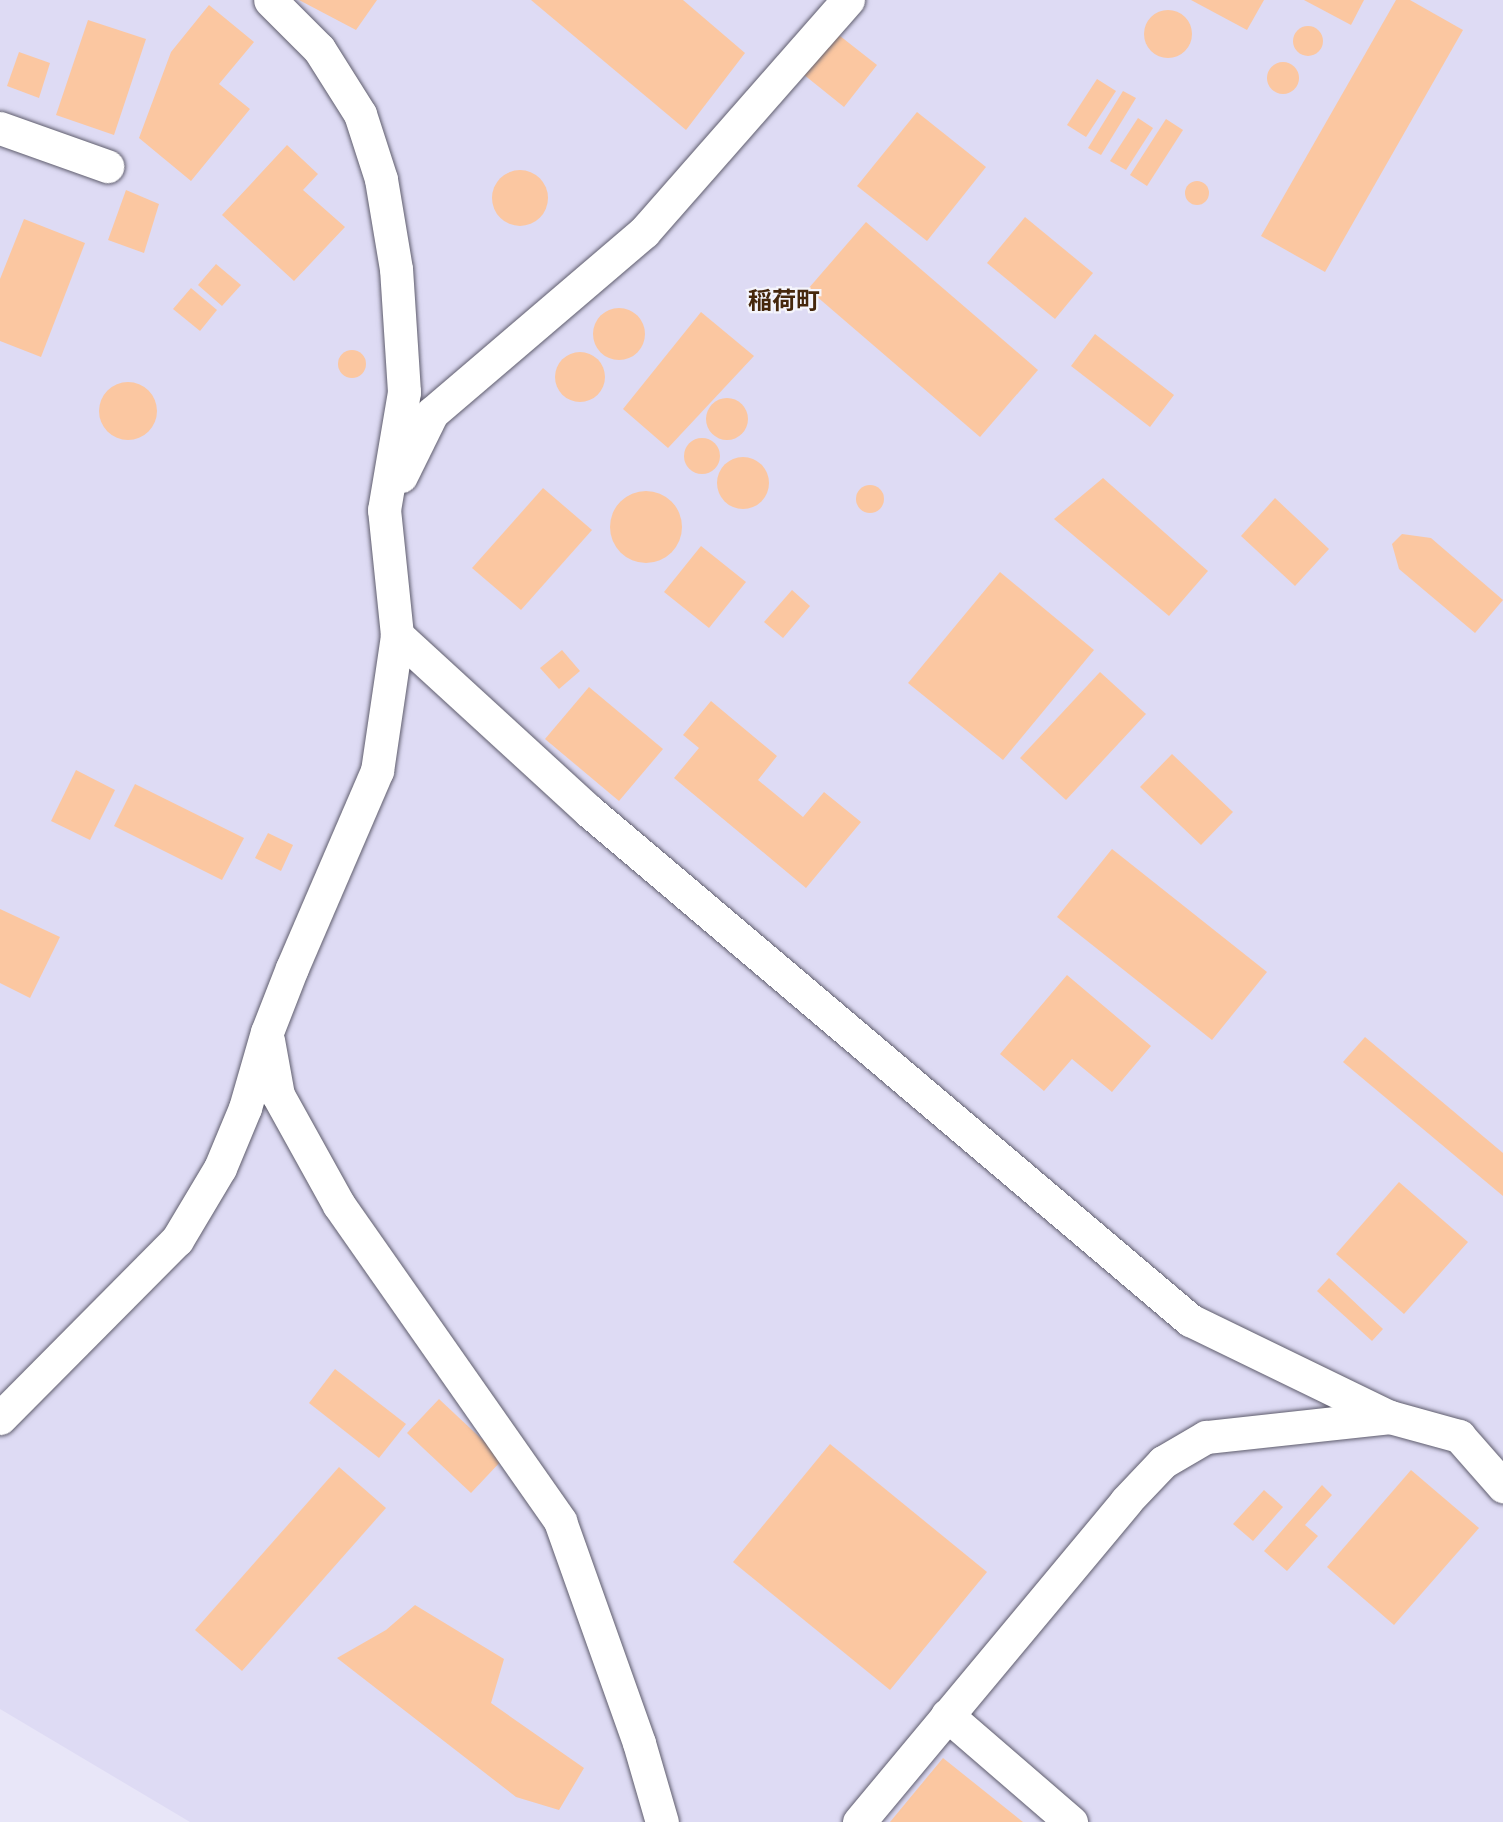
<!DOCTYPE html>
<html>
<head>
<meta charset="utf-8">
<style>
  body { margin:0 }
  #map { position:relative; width:1503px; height:1822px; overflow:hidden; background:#e8e6f8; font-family:"DejaVu Sans","Noto Sans JP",sans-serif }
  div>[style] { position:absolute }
  .built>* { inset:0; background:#dedbf4 }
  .building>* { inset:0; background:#fbc7a1 }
  .round { border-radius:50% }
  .roads { filter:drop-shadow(0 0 2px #5f5d6d) drop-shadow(0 0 2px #5f5d6d) }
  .minor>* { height:33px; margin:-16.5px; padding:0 16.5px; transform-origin:16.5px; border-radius:16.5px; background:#fff }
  span { translate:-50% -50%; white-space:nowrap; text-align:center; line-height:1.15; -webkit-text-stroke:4.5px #f5f5fc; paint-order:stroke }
  .quarter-label { font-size:24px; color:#45270c; font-weight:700 }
</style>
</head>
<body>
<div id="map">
  <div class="built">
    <i style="clip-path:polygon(0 0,1503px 0,1503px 1822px,190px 1822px,0 1709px)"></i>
  </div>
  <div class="building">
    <i style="clip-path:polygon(299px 0,377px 0,356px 30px)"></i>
    <i style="clip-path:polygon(531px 0,683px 0,745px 53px,686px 130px)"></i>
    <i style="clip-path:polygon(1191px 0,1264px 0,1247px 30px)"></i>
    <i style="clip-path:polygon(1304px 0,1364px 0,1351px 25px)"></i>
    <i style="clip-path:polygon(1396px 0,1410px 0,1463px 30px,1325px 272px,1261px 236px)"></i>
    <i style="clip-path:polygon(209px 5px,254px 42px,219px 84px,250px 109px,191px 181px,139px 138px,171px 52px)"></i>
    <i class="round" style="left:1144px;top:10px;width:48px;height:48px"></i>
    <i style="clip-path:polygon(88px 20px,146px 39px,114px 135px,56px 115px)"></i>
    <i style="clip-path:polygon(826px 25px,877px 65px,844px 107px,793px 66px)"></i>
    <i class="round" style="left:1293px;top:26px;width:30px;height:30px"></i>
    <i style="clip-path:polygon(19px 52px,50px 63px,39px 98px,7px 86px)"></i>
    <i class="round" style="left:1267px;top:62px;width:32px;height:32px"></i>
    <i style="clip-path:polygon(1097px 79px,1116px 91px,1086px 137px,1067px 125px)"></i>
    <i style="clip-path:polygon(1123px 91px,1136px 98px,1101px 155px,1088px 148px)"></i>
    <i style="clip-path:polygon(917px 112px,986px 167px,927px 241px,857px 186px)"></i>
    <i style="clip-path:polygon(1138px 118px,1153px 128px,1126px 170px,1110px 161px)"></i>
    <i style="clip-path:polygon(1166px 119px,1183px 130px,1147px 186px,1130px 175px)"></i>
    <i style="clip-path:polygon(287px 145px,318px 174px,303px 190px,345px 227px,294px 281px,222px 215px)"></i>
    <i class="round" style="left:492px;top:170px;width:56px;height:56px"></i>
    <i class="round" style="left:1185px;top:181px;width:24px;height:24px"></i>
    <i style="clip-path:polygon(126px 190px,159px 204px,144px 253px,108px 240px)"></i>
    <i style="clip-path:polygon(1025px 217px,1093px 273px,1055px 319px,987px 263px)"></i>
    <i style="clip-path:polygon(24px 219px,85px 243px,41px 357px,0 341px,0 279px)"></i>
    <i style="clip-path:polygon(866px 222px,1038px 370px,980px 437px,808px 289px)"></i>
    <i style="clip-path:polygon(216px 264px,241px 285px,222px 306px,198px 285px)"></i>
    <i style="clip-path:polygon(191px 288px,217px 310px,200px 331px,173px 309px)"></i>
    <i class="round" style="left:593px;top:308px;width:52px;height:52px"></i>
    <i style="clip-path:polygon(701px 312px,754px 356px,668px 448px,623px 409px)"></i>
    <i style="clip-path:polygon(1095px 334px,1174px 395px,1150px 427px,1071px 366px)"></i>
    <i class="round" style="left:338px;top:350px;width:28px;height:28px"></i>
    <i class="round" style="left:555px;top:352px;width:50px;height:50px"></i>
    <i class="round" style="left:99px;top:382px;width:58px;height:58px"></i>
    <i class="round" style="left:706px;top:398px;width:42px;height:42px"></i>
    <i class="round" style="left:684px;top:438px;width:36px;height:36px"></i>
    <i class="round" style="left:717px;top:457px;width:52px;height:52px"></i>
    <i style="clip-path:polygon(1103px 478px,1208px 571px,1169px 616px,1054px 519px)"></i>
    <i class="round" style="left:856px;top:485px;width:28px;height:28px"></i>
    <i style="clip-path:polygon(543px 488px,592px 530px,521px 610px,472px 568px)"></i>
    <i class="round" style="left:610px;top:491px;width:72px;height:72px"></i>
    <i style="clip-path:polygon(1275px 498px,1329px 549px,1295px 586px,1241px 536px)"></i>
    <i style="clip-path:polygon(1402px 534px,1431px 538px,1503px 600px,1475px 633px,1399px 569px,1392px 544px)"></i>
    <i style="clip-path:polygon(701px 546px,746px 582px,709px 628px,664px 592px)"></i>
    <i style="clip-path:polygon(1000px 572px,1094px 650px,1003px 760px,908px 683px)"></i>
    <i style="clip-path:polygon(792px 590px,810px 606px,783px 638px,764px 622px)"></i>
    <i style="clip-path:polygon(562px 650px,580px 671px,559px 689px,540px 668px)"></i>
    <i style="clip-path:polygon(1100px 672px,1146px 714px,1066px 800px,1020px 758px)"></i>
    <i style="clip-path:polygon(589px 687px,663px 749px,619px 801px,545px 739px)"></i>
    <i style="clip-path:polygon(711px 701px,777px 756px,758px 780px,803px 817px,824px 792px,861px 822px,806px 888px,674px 778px,699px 748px,683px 735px)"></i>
    <i style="clip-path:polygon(1172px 754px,1233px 812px,1201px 845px,1140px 787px)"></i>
    <i style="clip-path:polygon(76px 770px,115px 790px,90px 840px,51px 821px)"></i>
    <i style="clip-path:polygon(135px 784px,244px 838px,222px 880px,114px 826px)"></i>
    <i style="clip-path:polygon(268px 833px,293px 845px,281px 871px,255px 858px)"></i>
    <i style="clip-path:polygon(1112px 849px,1267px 972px,1212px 1040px,1057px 917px)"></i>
    <i style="clip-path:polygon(0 909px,60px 937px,30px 998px,0 983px)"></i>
    <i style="clip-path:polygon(1067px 975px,1151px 1046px,1112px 1092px,1072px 1059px,1044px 1091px,1000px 1054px)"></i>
    <i style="clip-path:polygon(1365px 1037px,1503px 1153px,1503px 1196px,1343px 1062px)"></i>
    <i style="clip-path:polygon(1399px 1182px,1468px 1242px,1404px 1314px,1336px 1254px)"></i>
    <i style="clip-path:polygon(1329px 1278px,1383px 1329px,1372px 1341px,1317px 1291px)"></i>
    <i style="clip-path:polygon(335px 1369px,406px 1424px,379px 1458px,309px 1403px)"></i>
    <i style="clip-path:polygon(439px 1399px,503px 1459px,471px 1493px,407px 1433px)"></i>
    <i style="clip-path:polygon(830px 1444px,987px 1572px,890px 1690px,733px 1562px)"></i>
    <i style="clip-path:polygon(339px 1467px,386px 1508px,242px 1671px,195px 1630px)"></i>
    <i style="clip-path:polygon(1411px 1470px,1479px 1528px,1394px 1625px,1327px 1567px)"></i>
    <i style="clip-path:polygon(1322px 1485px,1332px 1495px,1305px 1525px,1318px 1536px,1287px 1571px,1264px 1551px)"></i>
    <i style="clip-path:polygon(1264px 1490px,1283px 1507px,1253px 1541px,1233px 1524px)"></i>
    <i style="clip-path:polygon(415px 1605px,504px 1659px,491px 1703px,584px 1768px,559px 1810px,516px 1797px,337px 1658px,386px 1630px)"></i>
    <i style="clip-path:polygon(943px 1758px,1023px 1822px,890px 1822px)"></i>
  </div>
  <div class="roads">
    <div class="minor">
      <i style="left:0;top:128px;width:114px;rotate:19.6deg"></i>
      <i style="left:401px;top:476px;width:70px;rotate:-63.8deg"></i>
      <i style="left:432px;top:413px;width:279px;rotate:-40.5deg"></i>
      <i style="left:644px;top:232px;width:309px;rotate:-48.7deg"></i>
      <i style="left:397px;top:635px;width:260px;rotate:42.5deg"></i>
      <i style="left:589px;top:811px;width:788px;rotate:40.26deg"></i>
      <i style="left:1190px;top:1320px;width:222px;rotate:25.9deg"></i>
      <i style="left:1390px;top:1417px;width:72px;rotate:15.4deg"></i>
      <i style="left:1459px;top:1436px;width:67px;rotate:48.7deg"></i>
      <i style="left:268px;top:1040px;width:56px;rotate:79.7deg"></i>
      <i style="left:278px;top:1095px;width:126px;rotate:61deg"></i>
      <i style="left:339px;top:1205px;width:386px;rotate:55deg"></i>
      <i style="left:560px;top:1521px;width:236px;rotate:70.4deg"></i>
      <i style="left:639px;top:1743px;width:82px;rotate:73.8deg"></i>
      <i style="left:0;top:1418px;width:251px;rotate:-45.2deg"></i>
      <i style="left:177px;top:1240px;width:84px;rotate:-59.2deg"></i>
      <i style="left:220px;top:1168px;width:65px;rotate:-67.4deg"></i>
      <i style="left:245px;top:1108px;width:79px;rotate:-73.9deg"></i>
      <i style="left:267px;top:1032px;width:69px;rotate:-68.7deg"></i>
      <i style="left:292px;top:968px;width:215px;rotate:-66.7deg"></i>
      <i style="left:377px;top:771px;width:137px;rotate:-81.6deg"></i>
      <i style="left:397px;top:635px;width:126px;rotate:-95.9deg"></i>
      <i style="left:384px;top:510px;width:120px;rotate:-80.4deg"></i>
      <i style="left:404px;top:392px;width:123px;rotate:-93.7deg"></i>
      <i style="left:396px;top:269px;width:91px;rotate:-99.5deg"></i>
      <i style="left:381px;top:179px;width:68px;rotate:-107.9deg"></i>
      <i style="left:360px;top:114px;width:77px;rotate:-122.2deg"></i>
      <i style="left:319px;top:49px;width:69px;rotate:-135deg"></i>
      <i style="left:947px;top:1715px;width:164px;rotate:40.8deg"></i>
      <i style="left:859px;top:1822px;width:418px;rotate:-50.2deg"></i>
      <i style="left:1126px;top:1501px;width:54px;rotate:-46.5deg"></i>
      <i style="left:1163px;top:1462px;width:50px;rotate:-30.2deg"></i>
      <i style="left:1206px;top:1437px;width:185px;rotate:-6.2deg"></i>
    </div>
  </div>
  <div class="quarter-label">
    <span style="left:784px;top:302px">稲荷町</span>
  </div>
</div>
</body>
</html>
